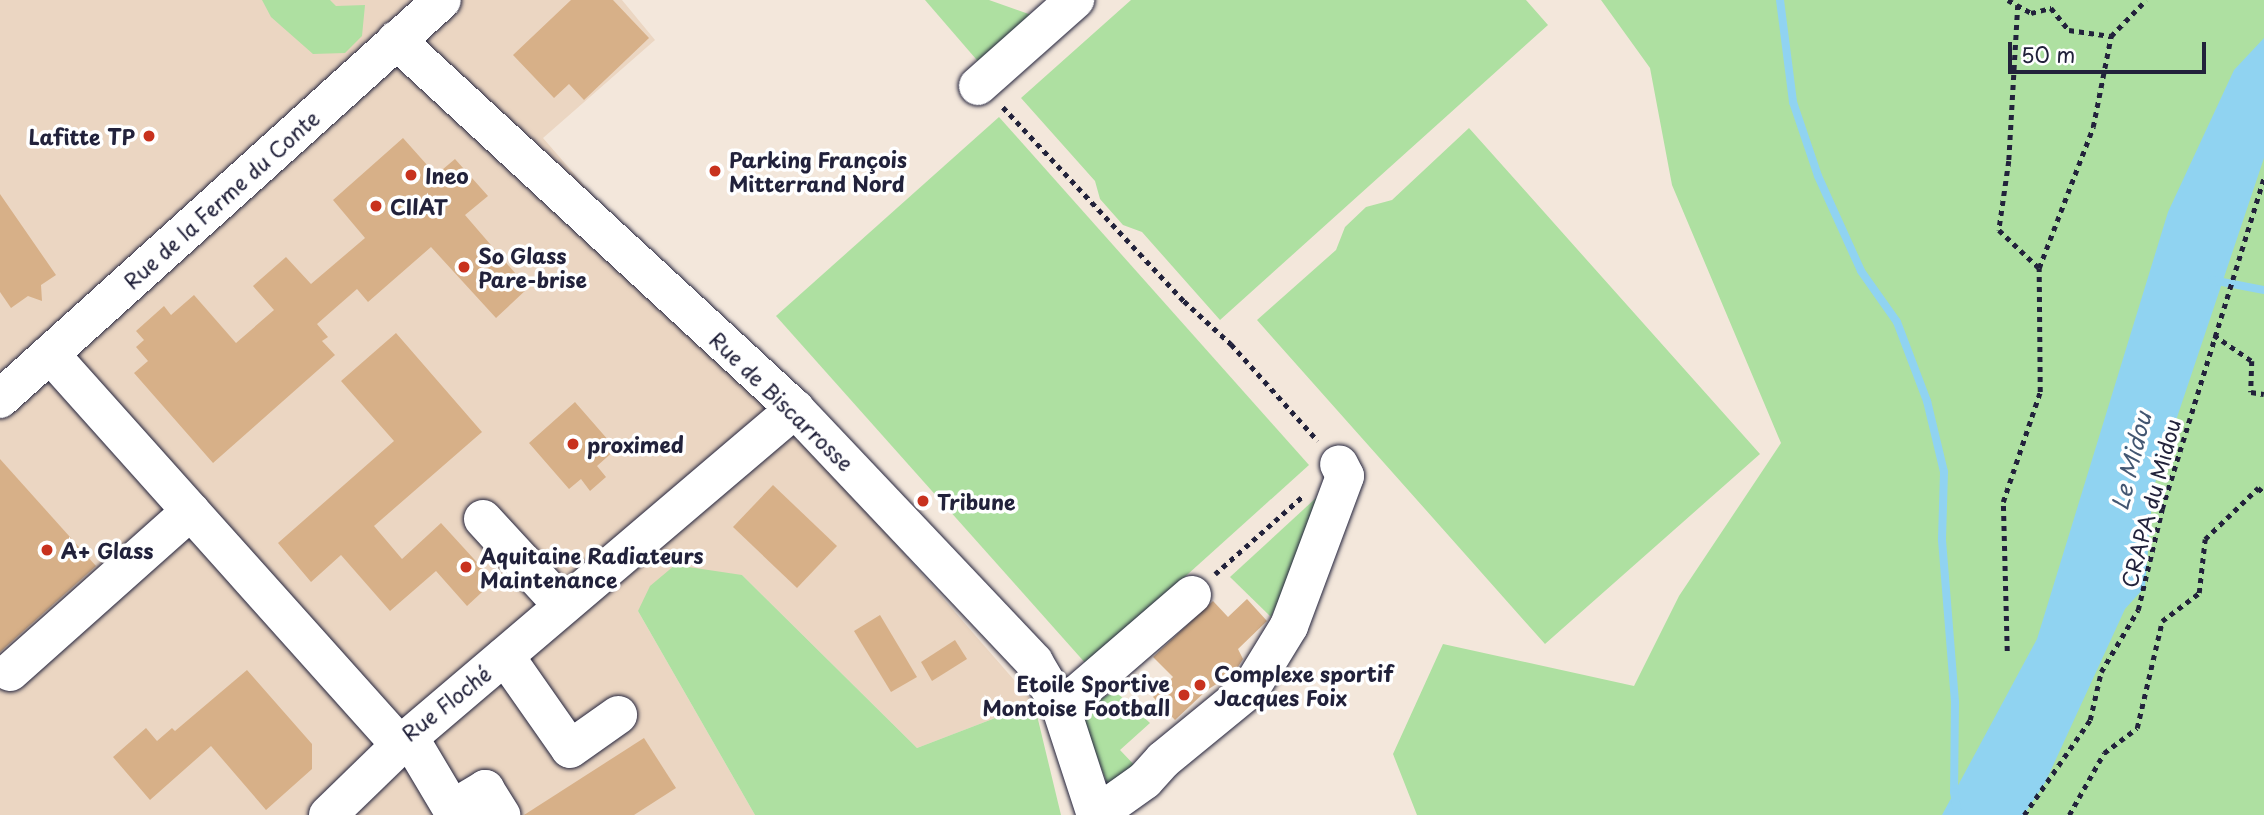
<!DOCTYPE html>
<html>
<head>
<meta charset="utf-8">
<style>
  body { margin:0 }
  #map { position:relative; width:2264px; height:815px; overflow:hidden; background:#f3e7db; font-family:"Playpen Sans",sans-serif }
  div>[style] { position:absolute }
  .built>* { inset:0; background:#ebd6c2 }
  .green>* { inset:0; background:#aee0a1 }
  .water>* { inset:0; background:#90d3f1 }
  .stream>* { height:8px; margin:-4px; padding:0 4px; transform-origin:4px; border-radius:4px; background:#90d3f1 }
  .building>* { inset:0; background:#d7b088 }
  .path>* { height:4.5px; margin-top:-2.25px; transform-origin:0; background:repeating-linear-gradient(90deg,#22223b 0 5px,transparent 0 10px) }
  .roads { filter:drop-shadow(0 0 2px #22223b) drop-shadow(0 0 2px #22223b) }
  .minor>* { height:38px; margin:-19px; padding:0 19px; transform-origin:19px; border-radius:19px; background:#fff }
  .dots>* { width:19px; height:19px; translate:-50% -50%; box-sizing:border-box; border:4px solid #fff; border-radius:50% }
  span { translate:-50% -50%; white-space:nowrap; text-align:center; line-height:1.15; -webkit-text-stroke:7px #fff; paint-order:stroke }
  .poi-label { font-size:21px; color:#22223b; font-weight:700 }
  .right { translate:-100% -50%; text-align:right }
  .left { translate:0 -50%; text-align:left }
  .street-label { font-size:21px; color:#22223b }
  .water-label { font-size:23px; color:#435772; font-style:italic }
  .scale { position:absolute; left:2008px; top:42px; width:198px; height:32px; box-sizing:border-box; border:4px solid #22223b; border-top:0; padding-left:9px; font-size:21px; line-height:24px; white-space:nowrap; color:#22223b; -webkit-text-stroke:5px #fff; paint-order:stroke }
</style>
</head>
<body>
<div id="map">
  <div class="built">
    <i style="clip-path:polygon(0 0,622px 0,655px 40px,543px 138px,1034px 703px,917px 748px,742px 575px,638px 611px,755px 815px,0 815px)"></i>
  </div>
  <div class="green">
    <i style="clip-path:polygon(262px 0,330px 0,336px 6px,365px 5px,362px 36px,345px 53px,313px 54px,271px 17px)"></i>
    <i style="clip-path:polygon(925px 0,989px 0,1037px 17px,982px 66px)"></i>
    <i style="clip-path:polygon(1131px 0,1526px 0,1548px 25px,1220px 320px,1142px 232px,1123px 225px,1100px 199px,1095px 181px,1021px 98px)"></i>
    <i style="clip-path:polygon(1601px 0,2264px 0,2264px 815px,1417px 815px,1393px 754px,1443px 644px,1634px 686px,1679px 596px,1781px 443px,1672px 185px,1650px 68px)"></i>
    <i style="clip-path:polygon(999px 117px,1309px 465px,1087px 665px,776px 316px)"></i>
    <i style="clip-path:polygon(1469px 128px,1760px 454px,1545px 644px,1257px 320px,1336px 250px,1345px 227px,1366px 207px,1392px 200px)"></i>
    <i style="clip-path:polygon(1329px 486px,1271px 617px,1230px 577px)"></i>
    <i style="clip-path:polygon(675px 565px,742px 575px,917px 748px,1034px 703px,1061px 815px,755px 815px,638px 611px,650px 586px)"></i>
    <i style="clip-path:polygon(1115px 691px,1150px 723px,1120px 750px,1139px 770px,1120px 788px,1107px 783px,1082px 718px,1085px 708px)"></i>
  </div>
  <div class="water">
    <i style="clip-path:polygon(2264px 38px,2264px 158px,2153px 489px,2145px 587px,2125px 609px,2045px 783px,2024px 815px,1942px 815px,2037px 639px,2168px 212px,2234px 70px)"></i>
  </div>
  <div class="stream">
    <i style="left:1780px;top:0;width:103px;rotate:82.7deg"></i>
    <i style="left:1793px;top:102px;width:78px;rotate:71.3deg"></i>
    <i style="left:1818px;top:176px;width:104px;rotate:65.6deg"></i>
    <i style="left:1861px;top:271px;width:62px;rotate:54.8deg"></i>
    <i style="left:1897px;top:322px;width:85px;rotate:69.2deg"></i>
    <i style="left:1927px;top:401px;width:73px;rotate:76.5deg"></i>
    <i style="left:1944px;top:472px;width:68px;rotate:91.7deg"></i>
    <i style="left:1942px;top:540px;width:163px;rotate:85.4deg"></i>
    <i style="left:1955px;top:702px;width:90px;rotate:90.6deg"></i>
    <i style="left:1954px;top:792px;width:23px;rotate:80deg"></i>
    <i style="left:2212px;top:280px;width:53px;rotate:10.9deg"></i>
  </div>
  <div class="building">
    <i style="clip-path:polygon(571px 0,613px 0,649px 38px,584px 100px,569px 84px,554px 98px,513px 55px)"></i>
    <i style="clip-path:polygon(403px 138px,436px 175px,455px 159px,488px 196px,465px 215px,528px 288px,496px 318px,431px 247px,368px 302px,357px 289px,317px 324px,328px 337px,322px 341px,335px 355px,213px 463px,134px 373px,148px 361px,136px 347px,144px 340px,136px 331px,164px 306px,171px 315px,194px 295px,236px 343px,274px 310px,253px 286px,286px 257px,311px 284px,365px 238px,333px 200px)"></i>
    <i style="clip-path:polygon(0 194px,56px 275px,41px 285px,42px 301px,28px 296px,11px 308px,0 292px)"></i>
    <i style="clip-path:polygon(396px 333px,482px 432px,374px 526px,402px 559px,441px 523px,494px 581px,467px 606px,436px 571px,390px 611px,341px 555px,311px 582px,278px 543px,394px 441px,341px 381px)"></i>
    <i style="clip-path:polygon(575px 402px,616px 449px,597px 466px,606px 477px,590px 491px,581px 479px,569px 489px,529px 443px)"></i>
    <i style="clip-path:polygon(0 459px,96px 566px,0 652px)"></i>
    <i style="clip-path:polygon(773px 485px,837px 546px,797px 588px,733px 527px)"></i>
    <i style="clip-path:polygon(1247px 599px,1267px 621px,1238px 649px,1243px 659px,1234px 673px,1207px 690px,1175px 720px,1153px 697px,1173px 677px,1153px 657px,1213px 601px,1228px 617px)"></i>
    <i style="clip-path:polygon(880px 615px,917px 677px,891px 692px,854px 631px)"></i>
    <i style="clip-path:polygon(955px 640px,967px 659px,932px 681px,921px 662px)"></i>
    <i style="clip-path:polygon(247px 670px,312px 744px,312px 769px,266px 810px,211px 746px,150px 800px,113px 757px,146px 728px,157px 741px,172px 728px,175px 731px)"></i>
    <i style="clip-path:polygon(644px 738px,676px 788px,634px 815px,524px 815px)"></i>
  </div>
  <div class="path">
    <i style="left:2008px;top:0;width:26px;rotate:29deg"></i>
    <i style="left:2031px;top:13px;width:21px;rotate:-14deg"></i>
    <i style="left:2051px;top:8px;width:28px;rotate:51deg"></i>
    <i style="left:2069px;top:30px;width:42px;rotate:8.1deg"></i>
    <i style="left:2111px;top:36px;width:50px;rotate:-45.8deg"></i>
    <i style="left:2018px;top:5px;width:156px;rotate:93.3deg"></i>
    <i style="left:2009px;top:161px;width:70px;rotate:98.2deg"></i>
    <i style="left:1999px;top:230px;width:55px;rotate:43.5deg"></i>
    <i style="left:1003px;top:107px;width:265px;rotate:47deg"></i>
    <i style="left:1184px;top:301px;width:64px;rotate:42.5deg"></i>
    <i style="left:1231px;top:344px;width:130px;rotate:48.1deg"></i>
    <i style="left:2214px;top:335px;width:46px;rotate:34.4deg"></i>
    <i style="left:2252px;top:361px;width:31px;rotate:92deg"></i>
    <i style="left:2251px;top:392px;width:13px;rotate:9deg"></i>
    <i style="left:1215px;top:574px;width:118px;rotate:-41.6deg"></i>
    <i style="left:2007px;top:651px;width:149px;rotate:-91.5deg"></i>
    <i style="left:2003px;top:502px;width:116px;rotate:-71.4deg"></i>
    <i style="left:2040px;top:392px;width:124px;rotate:-90.5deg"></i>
    <i style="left:2039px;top:268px;width:151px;rotate:-69deg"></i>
    <i style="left:2093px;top:127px;width:93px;rotate:-78.8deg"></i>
    <i style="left:2024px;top:815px;width:116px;rotate:-55.2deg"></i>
    <i style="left:2090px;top:720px;width:49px;rotate:-77.1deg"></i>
    <i style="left:2101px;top:672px;width:72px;rotate:-59.2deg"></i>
    <i style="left:2138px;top:610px;width:104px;rotate:-76.6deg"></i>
    <i style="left:2162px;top:509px;width:347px;rotate:-72.9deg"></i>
    <i style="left:2069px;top:815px;width:71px;rotate:-60.6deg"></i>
    <i style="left:2104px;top:753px;width:41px;rotate:-37.1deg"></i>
    <i style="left:2137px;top:728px;width:110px;rotate:-76.8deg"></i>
    <i style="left:2162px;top:621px;width:46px;rotate:-37.1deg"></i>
    <i style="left:2199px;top:593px;width:54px;rotate:-83.7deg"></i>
    <i style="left:2205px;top:539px;width:74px;rotate:-43.9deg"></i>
    <i style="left:2258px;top:488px;width:8px;rotate:40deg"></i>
  </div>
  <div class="roads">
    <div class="minor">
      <i style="left:396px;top:40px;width:543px;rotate:42.76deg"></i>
      <i style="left:795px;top:409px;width:348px;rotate:46.6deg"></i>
      <i style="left:1034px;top:662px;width:53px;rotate:59.6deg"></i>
      <i style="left:1061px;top:708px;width:113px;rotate:71.9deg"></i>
      <i style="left:978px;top:86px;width:130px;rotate:-41.6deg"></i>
      <i style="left:50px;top:354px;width:525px;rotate:48.17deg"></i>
      <i style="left:400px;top:745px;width:519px;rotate:-40.39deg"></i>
      <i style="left:0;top:399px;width:595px;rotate:-42.07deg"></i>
      <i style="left:483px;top:519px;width:118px;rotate:47.4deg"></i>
      <i style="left:505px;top:656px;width:113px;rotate:55deg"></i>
      <i style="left:570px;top:749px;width:59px;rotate:-35.3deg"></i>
      <i style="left:10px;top:672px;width:242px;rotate:-41.7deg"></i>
      <i style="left:1061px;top:708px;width:173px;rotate:-40.8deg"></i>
      <i style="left:409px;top:737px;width:84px;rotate:59.2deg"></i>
      <i style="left:452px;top:809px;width:39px;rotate:-31deg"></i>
      <i style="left:485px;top:789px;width:31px;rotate:58deg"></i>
      <i style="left:328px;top:815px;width:100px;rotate:-44.2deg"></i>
      <i style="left:1096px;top:815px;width:60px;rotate:-35.5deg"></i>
      <i style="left:1145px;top:780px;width:27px;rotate:-48deg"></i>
      <i style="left:1163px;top:760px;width:114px;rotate:-39.3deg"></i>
      <i style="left:1251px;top:688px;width:73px;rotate:-58.5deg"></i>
      <i style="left:1289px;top:626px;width:160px;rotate:-69.5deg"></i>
      <i style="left:1345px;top:476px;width:13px;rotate:-117deg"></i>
    </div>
  </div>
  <div class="dots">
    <i style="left:149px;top:136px;background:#c8321e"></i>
    <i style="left:715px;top:171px;background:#c8321e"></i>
    <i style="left:411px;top:175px;background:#c8321e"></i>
    <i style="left:376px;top:206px;background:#c8321e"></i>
    <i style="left:464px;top:267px;background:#c8321e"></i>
    <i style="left:573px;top:444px;background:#c8321e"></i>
    <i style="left:923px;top:501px;background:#c8321e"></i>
    <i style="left:47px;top:550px;background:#c8321e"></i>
    <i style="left:466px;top:567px;background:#c8321e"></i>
    <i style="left:1200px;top:685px;background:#c8321e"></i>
    <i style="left:1184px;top:695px;background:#c8321e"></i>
  </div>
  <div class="poi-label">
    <span class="right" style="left:135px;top:136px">Lafitte TP</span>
    <span class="left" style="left:729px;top:171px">Parking François<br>Mitterrand Nord</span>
    <span class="left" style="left:425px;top:175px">Ineo</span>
    <span class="left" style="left:390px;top:206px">CIIAT</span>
    <span class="left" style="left:478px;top:267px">So Glass<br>Pare-brise</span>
    <span class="left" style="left:587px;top:444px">proximed</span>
    <span class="left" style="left:937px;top:501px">Tribune</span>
    <span class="left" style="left:61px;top:550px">A+ Glass</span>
    <span class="left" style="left:480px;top:567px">Aquitaine Radiateurs<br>Maintenance</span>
    <span class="left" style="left:1214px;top:685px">Complexe sportif<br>Jacques Foix</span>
    <span class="right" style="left:1170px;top:695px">Etoile Sportive<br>Montoise Football</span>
  </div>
  <div class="street-label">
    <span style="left:221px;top:199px;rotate:-42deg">Rue de la Ferme du Conte</span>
    <span style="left:782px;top:401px;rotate:44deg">Rue de Biscarrosse</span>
    <span style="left:2150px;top:503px;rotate:-75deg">CRAPA du Midou</span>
    <span style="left:446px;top:703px;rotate:-38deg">Rue Floché</span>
  </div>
  <div class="water-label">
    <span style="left:2131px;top:461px;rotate:-76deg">Le Midou</span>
  </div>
  <div class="scale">50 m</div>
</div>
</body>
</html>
